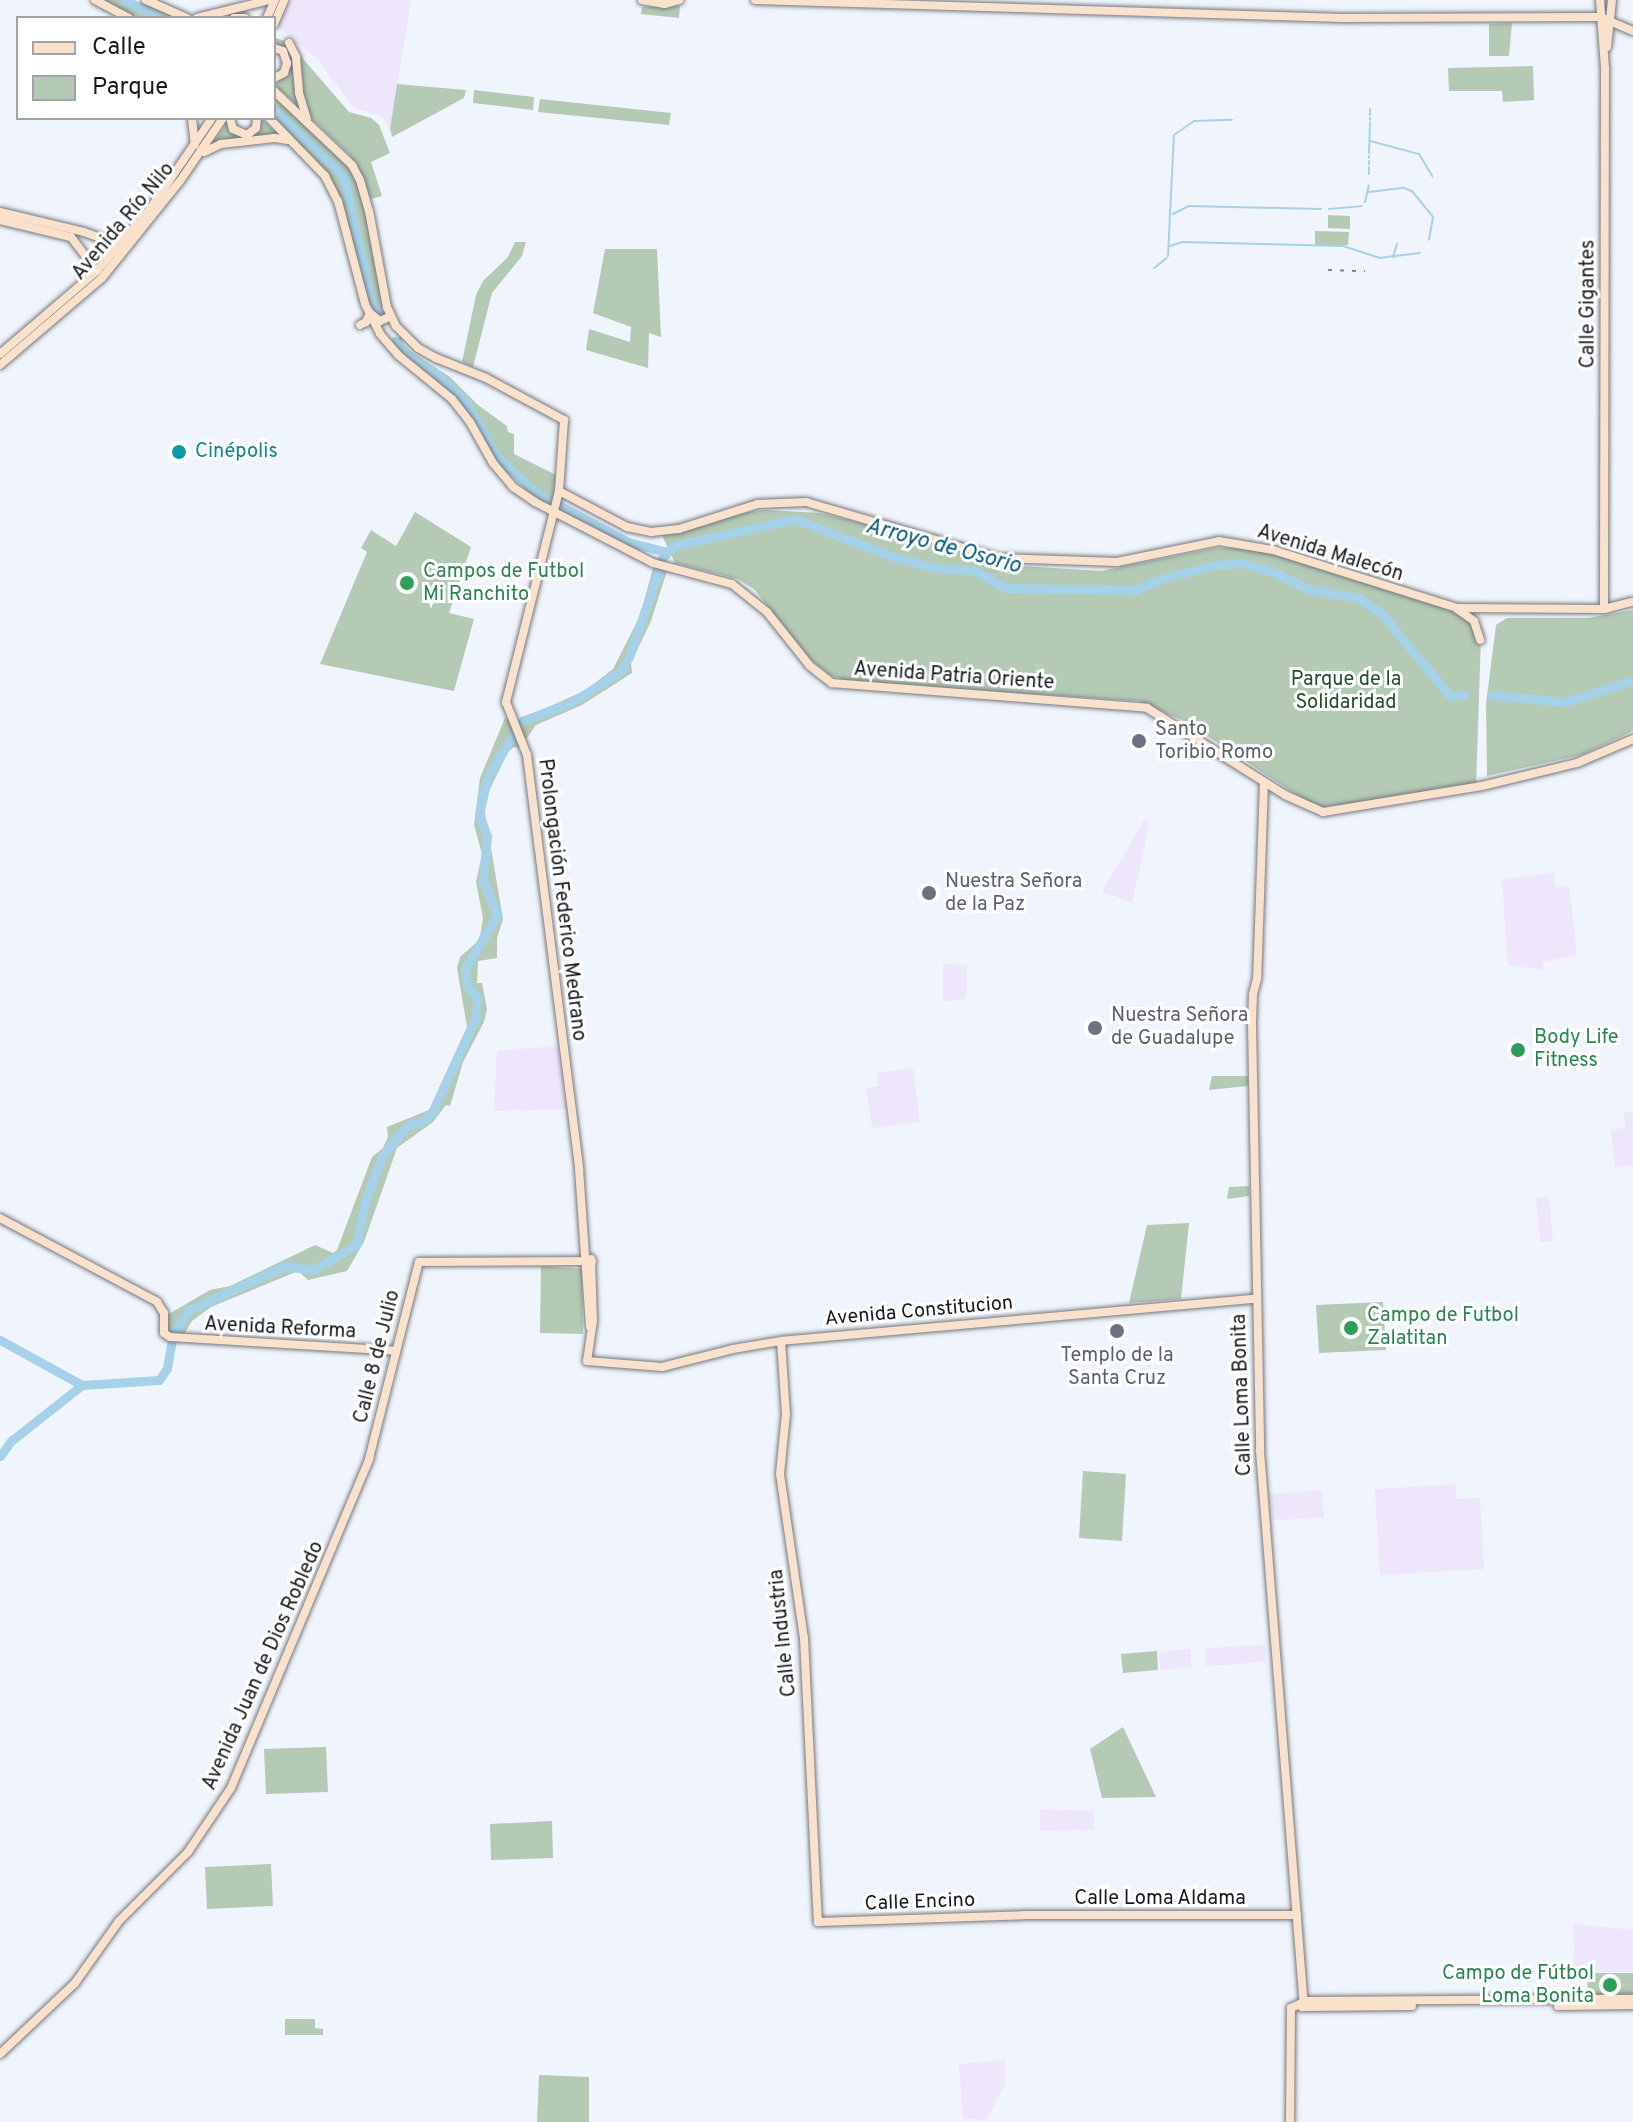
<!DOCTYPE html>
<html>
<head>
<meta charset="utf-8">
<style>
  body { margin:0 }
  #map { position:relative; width:1633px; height:2122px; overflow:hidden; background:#f0f4fc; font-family:Overpass,sans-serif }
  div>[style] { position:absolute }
  .education>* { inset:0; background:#eee6fb }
  .green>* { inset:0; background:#b4cab5 }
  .stream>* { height:2px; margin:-1px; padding:0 1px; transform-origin:1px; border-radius:1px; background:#a5d2e9 }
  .river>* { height:9px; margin:-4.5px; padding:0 4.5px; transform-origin:4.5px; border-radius:4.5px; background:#a5d2e9 }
  .roads { filter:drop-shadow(0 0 2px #74787e) drop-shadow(0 0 2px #74787e) }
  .secondary>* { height:8px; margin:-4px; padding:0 4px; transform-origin:4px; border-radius:4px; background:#f9e1cb }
  .rail>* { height:2px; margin-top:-1px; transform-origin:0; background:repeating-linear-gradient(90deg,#7d8084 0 4px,transparent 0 12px) }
  .dots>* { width:22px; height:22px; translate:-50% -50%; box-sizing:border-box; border:4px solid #fff; border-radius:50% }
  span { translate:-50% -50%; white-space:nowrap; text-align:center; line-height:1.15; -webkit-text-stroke:6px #fff; paint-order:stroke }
  .street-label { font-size:20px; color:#17191b }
  .culture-label { font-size:20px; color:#0d838f }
  .left { translate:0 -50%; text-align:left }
  .leisure-label { font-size:20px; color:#27864d }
  .right { translate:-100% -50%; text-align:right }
  .park-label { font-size:20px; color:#1f4f25 }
  .worship-label { font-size:20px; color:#5b616d }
  .water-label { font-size:22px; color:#005978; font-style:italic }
  .legend { position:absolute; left:16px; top:16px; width:260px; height:104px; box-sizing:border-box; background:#fff; border:2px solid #a2a3a4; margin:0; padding:10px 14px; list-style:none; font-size:24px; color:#17191b }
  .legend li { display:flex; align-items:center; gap:16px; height:40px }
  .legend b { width:40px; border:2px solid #a2a3a4 }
</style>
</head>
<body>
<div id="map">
  <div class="education">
    <i style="clip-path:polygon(291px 0,411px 0,390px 129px,382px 116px,354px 108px,317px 59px,279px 28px)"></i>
    <i style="clip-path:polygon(1144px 820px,1150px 822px,1132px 902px,1102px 892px)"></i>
    <i style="clip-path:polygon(1554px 873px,1555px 887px,1569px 886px,1577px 955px,1543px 962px,1544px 970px,1508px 965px,1502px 879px)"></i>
    <i style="clip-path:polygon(943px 964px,967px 965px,966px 999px,943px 1001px)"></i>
    <i style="clip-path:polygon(559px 1046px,566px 1109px,494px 1111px,497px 1051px)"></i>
    <i style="clip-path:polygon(913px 1068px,920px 1122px,872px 1128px,866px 1088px,878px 1086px,877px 1073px)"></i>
    <i style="clip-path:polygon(1633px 1112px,1633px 1165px,1615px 1167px,1611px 1130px,1625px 1128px,1624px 1113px)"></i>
    <i style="clip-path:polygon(1549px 1197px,1553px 1241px,1540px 1242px,1536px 1198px)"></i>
    <i style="clip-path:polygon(1455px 1484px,1456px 1499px,1480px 1498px,1484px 1569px,1380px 1575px,1375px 1489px)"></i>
    <i style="clip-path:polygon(1322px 1490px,1324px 1518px,1272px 1520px,1269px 1494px)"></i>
    <i style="clip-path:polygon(1265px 1645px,1266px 1662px,1206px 1666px,1205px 1648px)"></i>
    <i style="clip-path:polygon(1190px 1649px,1192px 1667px,1160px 1670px,1159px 1652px)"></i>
    <i style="clip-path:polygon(1040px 1809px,1094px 1811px,1094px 1830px,1040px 1831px)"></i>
    <i style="clip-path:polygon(1573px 1924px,1633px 1930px,1633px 1972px,1575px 1972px)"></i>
    <i style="clip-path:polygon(1005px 2060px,1005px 2084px,987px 2120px,963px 2119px,959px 2064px)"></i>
  </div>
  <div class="green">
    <i style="clip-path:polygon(102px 0,134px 0,178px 18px,137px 18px)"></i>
    <i style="clip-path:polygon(680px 6px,679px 18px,641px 14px,642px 7px)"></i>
    <i style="clip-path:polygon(1512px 23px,1509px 56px,1489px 56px,1489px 24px)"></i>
    <i style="clip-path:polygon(274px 37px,286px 42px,294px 56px,299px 106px,274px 85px,289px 73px,291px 63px,286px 49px,274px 44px)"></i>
    <i style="clip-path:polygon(298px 53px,349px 112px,371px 118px,379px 125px,390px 153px,371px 162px,382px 196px,371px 199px,351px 156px,310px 117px,305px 108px)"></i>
    <i style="clip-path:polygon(1533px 66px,1534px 100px,1503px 102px,1502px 91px,1449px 91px,1448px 68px)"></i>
    <i style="clip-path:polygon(397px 84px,466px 90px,464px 98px,392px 137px,390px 129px)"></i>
    <i style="clip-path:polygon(474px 90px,534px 97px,533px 110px,473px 103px)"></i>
    <i style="clip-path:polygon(274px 95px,349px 167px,356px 179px,369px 224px,384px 318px,372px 313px,339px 196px,274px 118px)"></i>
    <i style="clip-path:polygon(540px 99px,671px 113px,669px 125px,538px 112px)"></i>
    <i style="clip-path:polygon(260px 118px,277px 133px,213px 143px,226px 125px,238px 138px,252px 136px,259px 130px)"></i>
    <i style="clip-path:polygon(1328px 215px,1350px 216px,1350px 229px,1328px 228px)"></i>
    <i style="clip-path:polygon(1315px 231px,1349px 232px,1348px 245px,1315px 245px)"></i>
    <i style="clip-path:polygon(515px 242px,526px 242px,522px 256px,492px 293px,473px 367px,462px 362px,476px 295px,483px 281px,508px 257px)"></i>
    <i style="clip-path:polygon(605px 249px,657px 249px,661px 337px,649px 333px,648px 368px,586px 350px,589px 329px,630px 342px,631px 327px,593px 313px)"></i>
    <i style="clip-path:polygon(401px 336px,404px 345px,413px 353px,450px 377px,478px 405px,507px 426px,508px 432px,514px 434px,514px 454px,556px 475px,553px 499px,533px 494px,500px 467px,456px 398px,397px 347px,393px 339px)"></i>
    <i style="clip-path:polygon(764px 510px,820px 513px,901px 533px,996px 564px,1021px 566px,1101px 571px,1216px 548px,1263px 548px,1457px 608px,1474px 621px,1481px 636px,1476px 788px,1323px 812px,1186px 722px,1139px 701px,851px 682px,830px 675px,810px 659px,754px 589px,738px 579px,675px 563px,662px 535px,707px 525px,734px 514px)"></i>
    <i style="clip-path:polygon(415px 512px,471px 547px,449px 613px,474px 619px,454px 691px,320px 664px,367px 552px,361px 548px,371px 530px,396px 546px)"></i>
    <i style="clip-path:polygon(653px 568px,667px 571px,651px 621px,631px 663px,632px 673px,582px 705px,536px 725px,520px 748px,514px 747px,508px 752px,489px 791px,484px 807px,503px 919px,497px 938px,497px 958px,478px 961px,477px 983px,482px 983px,487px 1009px,484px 1022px,463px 1062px,450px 1106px,446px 1105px,433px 1122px,397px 1148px,364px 1242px,347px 1271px,308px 1280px,298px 1271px,211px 1307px,192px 1321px,183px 1336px,168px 1334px,167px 1315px,210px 1290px,230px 1286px,315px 1245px,333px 1253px,337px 1250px,372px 1157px,383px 1148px,388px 1137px,387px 1127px,429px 1110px,467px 1027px,457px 968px,460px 957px,478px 941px,481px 932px,483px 918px,476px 882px,482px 854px,474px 825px,480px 778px,505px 718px,517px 721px,586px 690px,613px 669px,640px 616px)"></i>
    <i style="clip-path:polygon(1633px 610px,1633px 731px,1581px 755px,1487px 776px,1486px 704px,1496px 625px,1507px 618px,1588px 618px)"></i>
    <i style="clip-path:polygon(1212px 1076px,1248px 1076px,1248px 1086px,1209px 1090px)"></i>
    <i style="clip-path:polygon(1249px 1186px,1249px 1196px,1227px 1199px,1229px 1187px)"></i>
    <i style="clip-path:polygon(1189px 1223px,1181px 1299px,1129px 1303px,1147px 1225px)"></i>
    <i style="clip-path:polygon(541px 1266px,582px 1269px,583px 1334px,540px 1333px)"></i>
    <i style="clip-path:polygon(1383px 1302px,1386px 1350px,1319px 1353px,1316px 1305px)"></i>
    <i style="clip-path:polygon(1083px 1471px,1126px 1474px,1122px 1541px,1079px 1538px)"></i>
    <i style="clip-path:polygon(1157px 1651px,1158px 1670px,1123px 1673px,1121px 1654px)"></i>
    <i style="clip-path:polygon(1123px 1727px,1156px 1797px,1102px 1798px,1090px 1749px)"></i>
    <i style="clip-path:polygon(326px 1747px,328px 1792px,266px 1794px,264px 1749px)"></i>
    <i style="clip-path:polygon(552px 1821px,553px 1858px,491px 1860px,490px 1824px)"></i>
    <i style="clip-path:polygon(271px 1864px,273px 1906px,207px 1909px,205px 1867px)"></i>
    <i style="clip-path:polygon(1587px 1973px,1633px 1973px,1633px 1997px,1588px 1997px)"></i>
    <i style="clip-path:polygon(285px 2019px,315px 2019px,315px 2028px,323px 2029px,323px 2035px,285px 2035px)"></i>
    <i style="clip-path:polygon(539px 2075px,589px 2077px,589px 2122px,537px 2122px)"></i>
  </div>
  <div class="stream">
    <i style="left:1370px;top:115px;width:6px;rotate:-90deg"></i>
    <i style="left:1370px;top:120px;width:2px;rotate:-90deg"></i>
    <i style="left:1370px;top:126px;width:3px;rotate:-90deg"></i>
    <i style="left:1370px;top:141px;width:51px;rotate:14.9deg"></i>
    <i style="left:1419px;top:154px;width:26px;rotate:59deg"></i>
    <i style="left:1369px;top:153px;width:25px;rotate:-88deg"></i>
    <i style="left:1369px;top:158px;width:2px;rotate:-90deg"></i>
    <i style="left:1369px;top:164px;width:3px;rotate:-90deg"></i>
    <i style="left:1369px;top:174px;width:7px;rotate:-90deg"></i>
    <i style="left:1369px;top:192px;width:35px;rotate:-7deg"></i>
    <i style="left:1404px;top:188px;width:9px;rotate:21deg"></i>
    <i style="left:1412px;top:191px;width:33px;rotate:51deg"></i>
    <i style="left:1433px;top:217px;width:23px;rotate:100deg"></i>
    <i style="left:1365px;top:202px;width:17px;rotate:-77deg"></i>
    <i style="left:1329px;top:209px;width:33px;rotate:-5deg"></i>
    <i style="left:1173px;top:214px;width:18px;rotate:-27deg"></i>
    <i style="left:1189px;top:206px;width:132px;rotate:1.3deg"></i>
    <i style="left:1170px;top:246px;width:13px;rotate:-18deg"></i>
    <i style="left:1182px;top:242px;width:161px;rotate:1.4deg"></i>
    <i style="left:1343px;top:246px;width:38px;rotate:18deg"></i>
    <i style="left:1379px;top:258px;width:41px;rotate:-7deg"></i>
    <i style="left:1168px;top:256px;width:121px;rotate:-87.2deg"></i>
    <i style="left:1174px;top:135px;width:24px;rotate:-35deg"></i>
    <i style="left:1194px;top:121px;width:38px;rotate:-2deg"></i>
    <i style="left:1393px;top:257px;width:14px;rotate:-73deg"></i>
    <i style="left:1154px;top:268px;width:16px;rotate:-38deg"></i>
  </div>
  <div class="river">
    <i style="left:124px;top:0;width:39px;rotate:27deg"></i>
    <i style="left:274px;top:110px;width:97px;rotate:43.7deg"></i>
    <i style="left:344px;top:177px;width:127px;rotate:77.7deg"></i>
    <i style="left:371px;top:301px;width:17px;rotate:57deg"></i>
    <i style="left:395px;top:341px;width:20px;rotate:49deg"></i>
    <i style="left:408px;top:356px;width:34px;rotate:32deg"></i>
    <i style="left:437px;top:374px;width:40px;rotate:44deg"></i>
    <i style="left:466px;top:402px;width:62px;rotate:60.1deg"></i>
    <i style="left:497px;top:456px;width:54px;rotate:43.5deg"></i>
    <i style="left:536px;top:493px;width:104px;rotate:28deg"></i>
    <i style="left:628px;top:542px;width:40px;rotate:14.4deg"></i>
    <i style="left:661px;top:560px;width:18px;rotate:-49deg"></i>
    <i style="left:673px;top:546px;width:125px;rotate:-12.5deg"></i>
    <i style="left:795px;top:519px;width:103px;rotate:21.1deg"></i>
    <i style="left:891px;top:556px;width:46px;rotate:15.3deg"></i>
    <i style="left:935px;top:568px;width:38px;rotate:3deg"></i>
    <i style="left:973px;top:570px;width:38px;rotate:29deg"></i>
    <i style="left:1006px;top:588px;width:130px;rotate:0.9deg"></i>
    <i style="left:1136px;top:590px;width:26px;rotate:-25deg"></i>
    <i style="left:1160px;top:579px;width:58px;rotate:-14deg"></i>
    <i style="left:1216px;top:565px;width:27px;rotate:-4deg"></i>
    <i style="left:1243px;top:563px;width:37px;rotate:17deg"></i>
    <i style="left:1278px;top:574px;width:33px;rotate:27deg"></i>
    <i style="left:1307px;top:589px;width:53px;rotate:9.8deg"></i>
    <i style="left:1359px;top:598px;width:28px;rotate:35deg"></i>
    <i style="left:1382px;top:614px;width:107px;rotate:50.3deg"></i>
    <i style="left:1450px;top:696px;width:14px;rotate:-4deg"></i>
    <i style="left:1492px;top:695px;width:73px;rotate:5.5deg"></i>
    <i style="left:1565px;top:702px;width:71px;rotate:-17.9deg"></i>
    <i style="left:522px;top:721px;width:53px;rotate:-20.8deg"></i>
    <i style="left:572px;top:702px;width:57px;rotate:-32deg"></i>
    <i style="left:620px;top:672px;width:17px;rotate:-59deg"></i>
    <i style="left:629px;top:657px;width:90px;rotate:-71.2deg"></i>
    <i style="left:0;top:1340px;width:94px;rotate:28.8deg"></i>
    <i style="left:0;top:1456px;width:19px;rotate:-54deg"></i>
    <i style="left:11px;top:1441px;width:90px;rotate:-38.3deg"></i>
    <i style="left:82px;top:1385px;width:77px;rotate:-3.7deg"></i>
    <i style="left:159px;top:1380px;width:14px;rotate:-56deg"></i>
    <i style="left:167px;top:1368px;width:36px;rotate:-80deg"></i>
    <i style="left:173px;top:1333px;width:28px;rotate:-55deg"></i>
    <i style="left:189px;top:1310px;width:106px;rotate:-24.6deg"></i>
    <i style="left:285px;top:1266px;width:28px;rotate:8deg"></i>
    <i style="left:313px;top:1270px;width:50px;rotate:-30.2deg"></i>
    <i style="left:356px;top:1245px;width:44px;rotate:-78.2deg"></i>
    <i style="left:365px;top:1202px;width:51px;rotate:-69.4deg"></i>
    <i style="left:383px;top:1154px;width:38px;rotate:-49deg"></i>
    <i style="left:408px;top:1125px;width:12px;rotate:-9deg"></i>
    <i style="left:420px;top:1123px;width:16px;rotate:-40deg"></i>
    <i style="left:432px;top:1113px;width:106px;rotate:-65.4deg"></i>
    <i style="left:476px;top:1017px;width:18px;rotate:-87deg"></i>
    <i style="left:477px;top:999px;width:17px;rotate:-126deg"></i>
    <i style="left:467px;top:985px;width:16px;rotate:-97deg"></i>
    <i style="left:465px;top:969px;width:63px;rotate:-59.3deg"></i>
    <i style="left:497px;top:915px;width:37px;rotate:-112deg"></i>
    <i style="left:483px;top:881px;width:45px;rotate:-84.9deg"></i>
    <i style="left:487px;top:836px;width:23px;rotate:-110deg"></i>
    <i style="left:479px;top:814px;width:39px;rotate:-77deg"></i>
    <i style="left:488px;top:776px;width:44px;rotate:-58.8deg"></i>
  </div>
  <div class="roads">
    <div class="secondary">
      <i style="left:95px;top:0;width:38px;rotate:28deg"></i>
      <i style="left:146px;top:0;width:45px;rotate:23.7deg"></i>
      <i style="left:642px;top:0;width:23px;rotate:10deg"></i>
      <i style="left:665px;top:4px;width:15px;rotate:-16deg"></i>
      <i style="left:755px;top:0;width:588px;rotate:1.75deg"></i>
      <i style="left:1343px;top:18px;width:257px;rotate:-0.2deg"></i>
      <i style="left:1600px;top:17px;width:36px;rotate:23deg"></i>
      <i style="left:1600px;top:0;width:68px;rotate:85.8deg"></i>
      <i style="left:1605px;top:68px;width:541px;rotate:90.11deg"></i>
      <i style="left:197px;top:18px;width:75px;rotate:-13.9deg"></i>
      <i style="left:234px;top:18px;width:11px"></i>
      <i style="left:267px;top:18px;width:20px;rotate:-66deg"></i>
      <i style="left:274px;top:24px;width:26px;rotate:-67deg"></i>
      <i style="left:289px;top:43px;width:16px;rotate:63deg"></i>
      <i style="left:296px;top:57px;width:36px;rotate:85deg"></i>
      <i style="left:299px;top:93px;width:27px;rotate:73deg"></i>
      <i style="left:1607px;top:47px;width:47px;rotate:-83.9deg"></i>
      <i style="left:274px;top:48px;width:9px;rotate:18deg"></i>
      <i style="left:283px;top:51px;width:13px;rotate:72deg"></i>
      <i style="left:287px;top:63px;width:10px;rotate:107deg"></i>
      <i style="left:284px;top:73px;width:11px;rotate:153deg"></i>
      <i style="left:274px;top:91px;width:108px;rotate:43.5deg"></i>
      <i style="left:352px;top:165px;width:17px;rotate:62deg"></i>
      <i style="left:360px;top:180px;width:32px;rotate:74deg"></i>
      <i style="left:369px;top:211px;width:98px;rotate:79.4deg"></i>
      <i style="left:387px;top:307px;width:21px;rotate:65deg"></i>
      <i style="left:396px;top:326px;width:31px;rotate:45deg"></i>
      <i style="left:418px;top:348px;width:21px;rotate:29deg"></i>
      <i style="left:436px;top:358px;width:54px;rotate:21.8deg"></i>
      <i style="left:486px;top:378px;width:89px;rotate:28.3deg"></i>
      <i style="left:564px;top:420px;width:71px;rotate:94deg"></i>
      <i style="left:559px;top:491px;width:218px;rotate:104.1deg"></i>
      <i style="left:506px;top:702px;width:57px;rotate:68.4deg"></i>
      <i style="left:527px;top:755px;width:417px;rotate:82.8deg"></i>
      <i style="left:579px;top:1169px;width:158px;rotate:86deg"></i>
      <i style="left:192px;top:118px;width:27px;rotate:84deg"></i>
      <i style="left:230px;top:118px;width:11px;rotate:75deg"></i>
      <i style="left:233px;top:129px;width:15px;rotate:23deg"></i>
      <i style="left:247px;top:135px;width:11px;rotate:-38deg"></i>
      <i style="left:256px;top:128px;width:10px;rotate:-84deg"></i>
      <i style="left:269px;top:118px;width:81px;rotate:46deg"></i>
      <i style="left:325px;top:176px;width:28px;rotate:63deg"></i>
      <i style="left:338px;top:201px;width:106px;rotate:75.3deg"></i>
      <i style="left:365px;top:304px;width:34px;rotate:63deg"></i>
      <i style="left:380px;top:334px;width:28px;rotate:49deg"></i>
      <i style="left:398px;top:355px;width:70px;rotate:39.2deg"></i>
      <i style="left:452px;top:399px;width:29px;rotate:52deg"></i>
      <i style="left:470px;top:422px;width:47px;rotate:60.7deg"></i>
      <i style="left:493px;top:463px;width:31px;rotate:50deg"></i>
      <i style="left:513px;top:487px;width:27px;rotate:34deg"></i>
      <i style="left:535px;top:502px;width:133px;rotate:27.3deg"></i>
      <i style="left:653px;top:563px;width:82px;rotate:14.9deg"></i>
      <i style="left:732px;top:584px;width:45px;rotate:38.7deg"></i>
      <i style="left:767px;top:612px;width:69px;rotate:51.5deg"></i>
      <i style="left:810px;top:666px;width:28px;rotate:38deg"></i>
      <i style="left:832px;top:683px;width:316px;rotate:4.5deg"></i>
      <i style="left:1147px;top:708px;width:163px;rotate:32.2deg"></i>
      <i style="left:1285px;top:795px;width:42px;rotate:24.1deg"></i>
      <i style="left:1323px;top:812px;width:161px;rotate:-9.3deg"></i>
      <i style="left:1482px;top:786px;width:98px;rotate:-13.6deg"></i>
      <i style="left:1577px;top:763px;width:61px;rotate:-23.2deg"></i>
      <i style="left:204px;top:152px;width:19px;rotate:-25deg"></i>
      <i style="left:221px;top:144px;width:54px;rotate:-6.3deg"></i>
      <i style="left:275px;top:138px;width:13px;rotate:9deg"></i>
      <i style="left:0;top:212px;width:86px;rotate:13.4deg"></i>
      <i style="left:84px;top:232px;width:40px;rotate:20.2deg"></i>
      <i style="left:0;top:220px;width:73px;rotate:13.5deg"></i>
      <i style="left:71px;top:237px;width:43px;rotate:52.6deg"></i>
      <i style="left:360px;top:325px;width:7px;rotate:-27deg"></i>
      <i style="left:366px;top:322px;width:10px;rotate:-66deg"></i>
      <i style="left:370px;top:313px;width:13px;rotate:39deg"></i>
      <i style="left:380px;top:321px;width:12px;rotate:-24deg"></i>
      <i style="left:0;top:354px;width:128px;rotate:-40.6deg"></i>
      <i style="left:97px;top:271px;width:82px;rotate:-49.5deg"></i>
      <i style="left:150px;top:209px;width:110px;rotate:-55.7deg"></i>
      <i style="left:0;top:365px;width:134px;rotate:-40.5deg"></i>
      <i style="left:102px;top:278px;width:124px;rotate:-51.2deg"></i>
      <i style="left:180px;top:181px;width:76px;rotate:-55.7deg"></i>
      <i style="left:559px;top:491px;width:77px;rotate:27.9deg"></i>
      <i style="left:627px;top:527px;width:25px;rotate:12deg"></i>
      <i style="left:651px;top:532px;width:28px;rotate:-6deg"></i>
      <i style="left:679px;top:529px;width:83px;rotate:-17.6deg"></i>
      <i style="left:758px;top:504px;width:48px;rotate:-2.4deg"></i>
      <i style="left:806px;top:502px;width:200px;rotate:16.3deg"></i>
      <i style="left:998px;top:558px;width:119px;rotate:1.9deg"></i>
      <i style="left:1117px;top:562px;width:104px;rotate:-11.6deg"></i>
      <i style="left:1219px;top:541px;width:55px;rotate:9.5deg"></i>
      <i style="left:1273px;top:550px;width:193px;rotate:17.5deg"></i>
      <i style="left:1457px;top:608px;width:147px;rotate:0.4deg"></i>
      <i style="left:1604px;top:609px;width:30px;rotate:-14deg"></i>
      <i style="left:1457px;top:609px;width:21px;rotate:35deg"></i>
      <i style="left:1474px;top:621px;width:20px;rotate:72deg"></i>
      <i style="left:1264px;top:782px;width:197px;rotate:92deg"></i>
      <i style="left:1257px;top:979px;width:16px;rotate:105deg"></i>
      <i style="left:1253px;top:994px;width:30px;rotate:92deg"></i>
      <i style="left:1252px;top:1024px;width:427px;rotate:88.9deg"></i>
      <i style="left:1260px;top:1451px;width:558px;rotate:85.48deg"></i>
      <i style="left:0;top:1218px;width:178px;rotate:28.1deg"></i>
      <i style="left:157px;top:1302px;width:13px;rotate:58deg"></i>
      <i style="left:164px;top:1313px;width:20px;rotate:90deg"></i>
      <i style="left:164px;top:1333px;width:7px;rotate:34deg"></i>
      <i style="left:170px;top:1337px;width:226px;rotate:3.5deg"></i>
      <i style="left:591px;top:1259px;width:62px;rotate:88.2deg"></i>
      <i style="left:593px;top:1321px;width:40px;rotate:98.5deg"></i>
      <i style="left:587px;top:1361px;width:75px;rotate:4.6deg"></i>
      <i style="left:662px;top:1367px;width:73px;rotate:-14.2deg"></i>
      <i style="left:733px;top:1349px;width:49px;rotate:-9.5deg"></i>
      <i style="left:781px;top:1341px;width:477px;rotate:-5.1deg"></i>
      <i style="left:781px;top:1341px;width:73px;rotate:86.1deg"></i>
      <i style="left:786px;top:1414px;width:60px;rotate:95.7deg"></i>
      <i style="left:780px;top:1474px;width:166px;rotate:81.7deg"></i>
      <i style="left:804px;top:1638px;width:284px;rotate:87.2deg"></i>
      <i style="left:818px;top:1922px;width:206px;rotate:-1.9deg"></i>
      <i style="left:1024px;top:1915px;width:273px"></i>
      <i style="left:1558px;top:2006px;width:75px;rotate:-0.8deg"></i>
      <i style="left:1302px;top:2007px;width:110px;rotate:-0.5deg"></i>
      <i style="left:0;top:2054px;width:103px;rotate:-43.4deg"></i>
      <i style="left:75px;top:1983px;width:76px;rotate:-54.6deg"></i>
      <i style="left:119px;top:1921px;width:98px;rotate:-45deg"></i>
      <i style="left:188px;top:1852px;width:77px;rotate:-56.1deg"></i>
      <i style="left:231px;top:1788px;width:357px;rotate:-67.2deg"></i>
      <i style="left:369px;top:1459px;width:203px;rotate:-75.8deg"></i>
      <i style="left:419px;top:1262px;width:173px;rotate:-0.3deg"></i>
      <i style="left:1290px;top:2122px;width:114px;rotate:-89.5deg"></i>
      <i style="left:1291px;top:2008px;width:17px;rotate:-25deg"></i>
      <i style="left:1306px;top:2001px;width:327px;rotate:-0.4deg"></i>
    </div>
  </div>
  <div class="rail">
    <i style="left:1328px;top:270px;width:37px;rotate:2deg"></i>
  </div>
  <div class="dots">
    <i style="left:179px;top:452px;background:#0f9aa8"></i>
    <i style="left:407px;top:583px;background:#2e9e5b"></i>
    <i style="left:1139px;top:741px;background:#6b7280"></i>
    <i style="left:929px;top:893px;background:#6b7280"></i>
    <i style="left:1095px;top:1028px;background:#6b7280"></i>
    <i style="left:1518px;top:1050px;background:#2e9e5b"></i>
    <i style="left:1351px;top:1328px;background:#2e9e5b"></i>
    <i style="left:1117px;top:1331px;background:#6b7280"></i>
    <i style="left:1610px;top:1985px;background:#2e9e5b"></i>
  </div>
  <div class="street-label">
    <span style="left:124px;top:222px;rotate:-50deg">Avenida Río Nilo</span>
    <span style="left:1589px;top:304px;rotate:-90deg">Calle Gigantes</span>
    <span style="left:1330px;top:554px;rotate:17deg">Avenida Malecón</span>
    <span style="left:954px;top:677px;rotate:4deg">Avenida Patria Oriente</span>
    <span style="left:561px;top:900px;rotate:83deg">Prolongación Federico Medrano</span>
    <span style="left:919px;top:1312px;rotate:-5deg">Avenida Constitucion</span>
    <span style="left:280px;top:1329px;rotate:3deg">Avenida Reforma</span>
    <span style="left:378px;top:1357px;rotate:-76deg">Calle 8 de Julio</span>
    <span style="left:1243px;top:1395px;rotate:-92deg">Calle Loma Bonita</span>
    <span style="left:784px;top:1633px;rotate:-96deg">Calle Industria</span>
    <span style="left:264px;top:1666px;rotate:-66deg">Avenida Juan de Dios Robledo</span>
    <span style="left:1160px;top:1899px">Calle Loma Aldama</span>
    <span style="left:920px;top:1903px;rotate:-2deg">Calle Encino</span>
  </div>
  <div class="culture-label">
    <span class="left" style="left:195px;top:452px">Cinépolis</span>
  </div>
  <div class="leisure-label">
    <span class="left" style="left:423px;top:584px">Campos de Futbol<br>Mi Ranchito</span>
    <span class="left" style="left:1534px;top:1050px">Body Life<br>Fitness</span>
    <span class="left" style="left:1367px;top:1328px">Campo de Futbol<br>Zalatitan</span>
    <span class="right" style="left:1594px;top:1986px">Campo de Fútbol<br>Loma Bonita</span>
  </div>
  <div class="park-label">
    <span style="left:1346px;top:692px">Parque de la<br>Solidaridad</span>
  </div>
  <div class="worship-label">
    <span class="left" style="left:1155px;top:742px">Santo<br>Toribio Romo</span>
    <span class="left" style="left:945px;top:894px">Nuestra Señora<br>de la Paz</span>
    <span class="left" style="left:1111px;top:1028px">Nuestra Señora<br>de Guadalupe</span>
    <span style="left:1117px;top:1368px">Templo de la<br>Santa Cruz</span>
  </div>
  <div class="water-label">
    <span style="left:943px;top:547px;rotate:15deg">Arroyo de Osorio</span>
  </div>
  <ul class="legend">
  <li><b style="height:10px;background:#f9e1cb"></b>Calle</li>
  <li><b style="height:22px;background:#b4cab5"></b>Parque</li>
  </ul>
</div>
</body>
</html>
